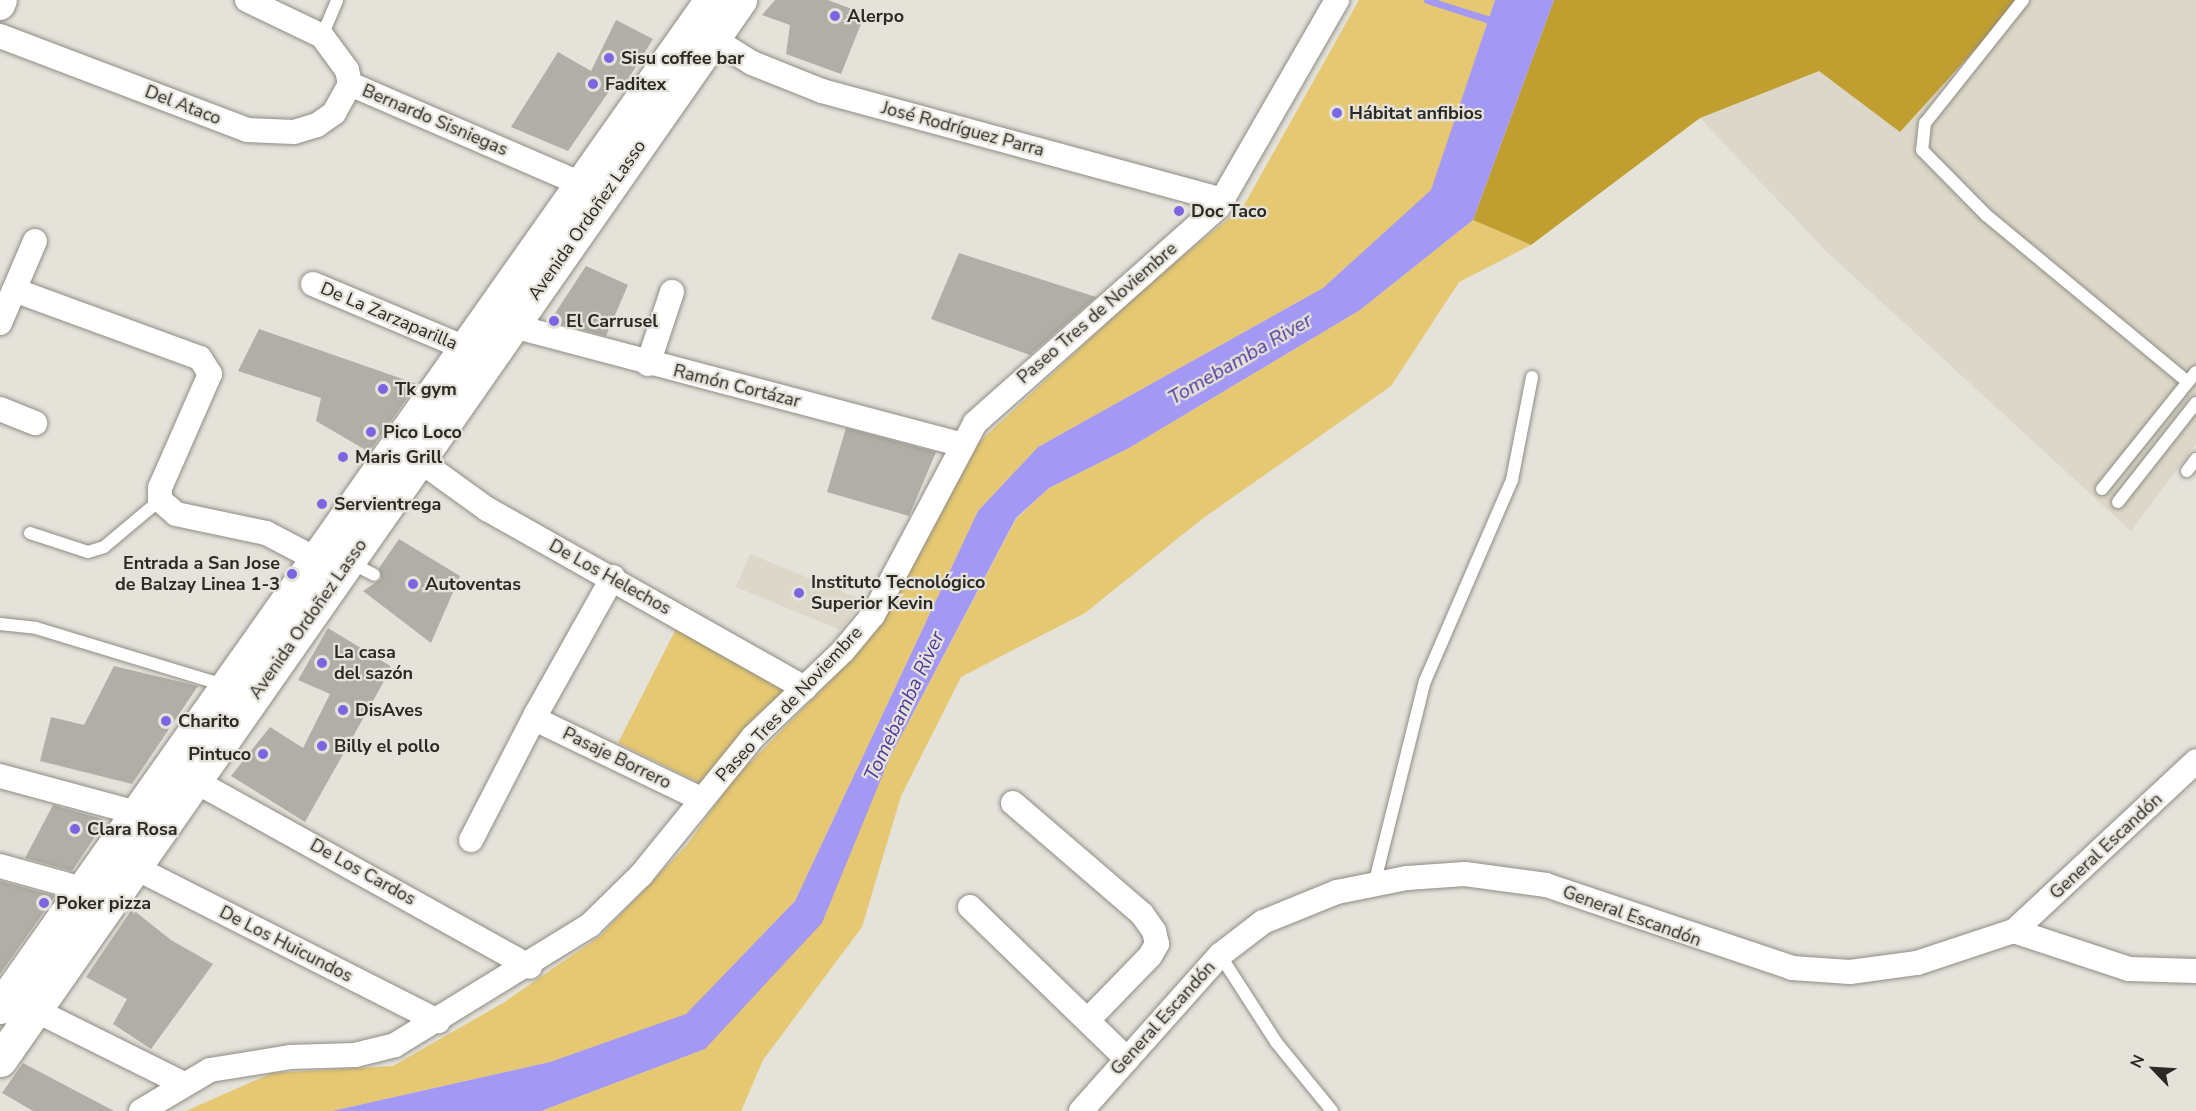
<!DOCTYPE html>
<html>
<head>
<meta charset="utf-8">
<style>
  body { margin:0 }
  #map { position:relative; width:2196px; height:1111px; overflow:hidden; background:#e4e2d9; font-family:"Nunito Sans",sans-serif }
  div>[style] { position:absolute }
  .built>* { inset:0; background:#dcd7c8 }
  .green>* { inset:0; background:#e5c871 }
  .forest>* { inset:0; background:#c09f30 }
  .water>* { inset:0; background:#a399f4 }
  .stream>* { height:7px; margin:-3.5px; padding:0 3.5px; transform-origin:3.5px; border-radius:3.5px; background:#a399f4 }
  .building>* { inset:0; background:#b0aea6 }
  .roads { filter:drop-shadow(0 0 2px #8f8c84) drop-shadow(0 0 2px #8f8c84) }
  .service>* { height:12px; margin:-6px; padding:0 6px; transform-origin:6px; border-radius:6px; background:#fff }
  .minor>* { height:24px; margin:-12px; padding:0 12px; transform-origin:12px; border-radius:12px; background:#fff }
  .tertiary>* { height:30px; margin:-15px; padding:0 15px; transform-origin:15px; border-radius:15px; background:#fff }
  .primary>* { height:33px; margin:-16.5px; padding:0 16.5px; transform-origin:16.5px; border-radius:16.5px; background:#fff }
  .dots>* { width:16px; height:16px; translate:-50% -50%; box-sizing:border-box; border:3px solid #e4e2d9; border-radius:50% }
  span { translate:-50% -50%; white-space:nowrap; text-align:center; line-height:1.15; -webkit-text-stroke:4.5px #e4e2d9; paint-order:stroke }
  .poi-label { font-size:18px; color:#2a2925; font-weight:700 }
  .left { translate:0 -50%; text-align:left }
  .right { translate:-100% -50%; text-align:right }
  .street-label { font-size:18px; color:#2a2925 }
  .water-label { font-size:20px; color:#4e379f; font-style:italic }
  .north { position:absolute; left:2124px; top:1039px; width:60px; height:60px; -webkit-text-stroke:4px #e4e2d9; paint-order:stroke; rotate:295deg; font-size:16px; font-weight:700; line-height:24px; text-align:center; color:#2a2925 }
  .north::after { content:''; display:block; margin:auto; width:21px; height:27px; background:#2a2925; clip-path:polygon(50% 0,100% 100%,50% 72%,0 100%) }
</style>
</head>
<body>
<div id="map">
  <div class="built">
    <i style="clip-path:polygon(1568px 0,2196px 0,2196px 444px,2131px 531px,1827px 252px,1700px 118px)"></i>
    <i style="clip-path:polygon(750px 554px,863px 600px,841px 630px,736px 587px)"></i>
  </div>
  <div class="green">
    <i style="clip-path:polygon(1359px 0,1495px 0,1432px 190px,1323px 288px,1038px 447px,978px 511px,795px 901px,686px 1015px,550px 1062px,332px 1111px,186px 1111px,272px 1073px,393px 1066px,503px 1003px,600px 936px,687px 845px,732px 781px,848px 663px,883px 617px,977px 444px,1152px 281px,1243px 207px)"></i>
    <i style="clip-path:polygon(1473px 220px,1531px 245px,1459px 282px,1391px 386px,1202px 519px,1085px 613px,961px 677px,901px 796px,862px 927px,763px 1060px,741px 1111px,541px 1111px,705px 1049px,890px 757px,1016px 519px,1049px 488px,1129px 448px,1360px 310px)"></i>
    <i style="clip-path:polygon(676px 629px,789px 692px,702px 784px,618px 743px)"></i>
  </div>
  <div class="forest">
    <i style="clip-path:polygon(1554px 0,2020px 0,1900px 132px,1819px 71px,1700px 118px,1531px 245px,1473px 220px)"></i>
  </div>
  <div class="water">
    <i style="clip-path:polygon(1495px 0,1554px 0,1473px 220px,1360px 310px,1129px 448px,1049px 488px,1016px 518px,890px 757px,822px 923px,705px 1049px,541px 1111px,332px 1111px,550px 1062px,686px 1014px,795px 901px,978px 511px,1038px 447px,1323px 288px,1431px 190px)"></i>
  </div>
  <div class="stream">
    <i style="left:1427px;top:0;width:72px;rotate:17.7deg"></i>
  </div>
  <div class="building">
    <i style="clip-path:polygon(775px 0,828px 0,865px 14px,841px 74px,786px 54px,790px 25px,762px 15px)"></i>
    <i style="clip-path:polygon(616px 20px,653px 39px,622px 89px,614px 84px,568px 151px,511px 127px,558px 52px,591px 71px)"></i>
    <i style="clip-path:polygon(959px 253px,1096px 297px,1030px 355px,931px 319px)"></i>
    <i style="clip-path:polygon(586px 266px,628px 285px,606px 336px,550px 321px)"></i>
    <i style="clip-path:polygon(259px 329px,417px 384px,369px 452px,316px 421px,321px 398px,238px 371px)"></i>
    <i style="clip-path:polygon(846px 428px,936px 452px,909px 516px,827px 492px)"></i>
    <i style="clip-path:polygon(399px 539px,460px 576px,431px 643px,363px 591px,381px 579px,379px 568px)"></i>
    <i style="clip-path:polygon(328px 628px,392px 667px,305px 822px,231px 776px,270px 727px,303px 748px,330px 694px,298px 680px)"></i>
    <i style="clip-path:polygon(114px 666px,198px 686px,132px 784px,40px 761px,51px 717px,84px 725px)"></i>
    <i style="clip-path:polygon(53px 805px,106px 820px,72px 871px,25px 858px)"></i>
    <i style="clip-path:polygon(0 881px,55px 896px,0 974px)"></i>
    <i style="clip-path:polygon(132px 909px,171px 940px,213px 964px,151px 1049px,113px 1024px,127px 999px,86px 977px)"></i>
    <i style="clip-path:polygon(23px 1063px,114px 1111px,33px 1111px,2px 1093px)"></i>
  </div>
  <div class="roads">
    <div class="service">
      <i style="left:2023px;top:0;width:157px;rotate:128.5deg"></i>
      <i style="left:1925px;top:123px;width:27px;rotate:96deg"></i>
      <i style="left:1922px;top:150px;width:91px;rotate:45.4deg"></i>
      <i style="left:1986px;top:215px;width:262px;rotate:39.6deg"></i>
      <i style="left:322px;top:36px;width:39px;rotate:-67deg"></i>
      <i style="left:2187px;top:471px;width:15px;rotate:-53deg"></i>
      <i style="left:2102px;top:489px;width:150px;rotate:-51.2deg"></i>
      <i style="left:2118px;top:502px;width:126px;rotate:-51.8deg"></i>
      <i style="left:30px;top:533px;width:61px;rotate:18.1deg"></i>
      <i style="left:88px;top:552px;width:17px;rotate:-17deg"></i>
      <i style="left:104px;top:547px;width:73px;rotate:-40deg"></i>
      <i style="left:349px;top:562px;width:28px;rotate:27deg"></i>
      <i style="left:0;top:624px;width:36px;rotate:6deg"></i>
      <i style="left:36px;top:628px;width:196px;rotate:16.9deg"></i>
      <i style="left:1374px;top:885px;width:210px;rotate:-76deg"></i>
      <i style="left:1425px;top:681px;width:219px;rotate:-66.6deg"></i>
      <i style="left:1512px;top:480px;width:105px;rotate:-79deg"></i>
      <i style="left:1220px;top:955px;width:103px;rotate:57.2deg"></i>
      <i style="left:1276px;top:1042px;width:89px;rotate:50.9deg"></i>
    </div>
    <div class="minor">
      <i style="left:247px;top:0;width:83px;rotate:25.6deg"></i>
      <i style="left:322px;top:36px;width:42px;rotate:53.7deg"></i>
      <i style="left:347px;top:70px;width:14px;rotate:78deg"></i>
      <i style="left:0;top:36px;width:264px;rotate:20.8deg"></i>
      <i style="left:247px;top:130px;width:47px;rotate:2.4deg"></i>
      <i style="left:294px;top:132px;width:24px;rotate:-17deg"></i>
      <i style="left:317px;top:125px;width:21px;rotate:-35deg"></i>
      <i style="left:334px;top:113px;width:33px;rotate:-61deg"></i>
      <i style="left:712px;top:38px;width:47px;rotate:32deg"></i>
      <i style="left:752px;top:63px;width:75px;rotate:21.8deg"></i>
      <i style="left:822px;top:91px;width:416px;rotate:15.2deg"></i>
      <i style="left:350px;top:84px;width:252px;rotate:23.4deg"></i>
      <i style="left:313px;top:284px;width:165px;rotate:22.8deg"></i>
      <i style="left:14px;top:290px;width:198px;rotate:20.1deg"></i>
      <i style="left:200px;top:358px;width:19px;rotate:58deg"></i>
      <i style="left:210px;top:374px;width:124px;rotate:113.7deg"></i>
      <i style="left:160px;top:488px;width:12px;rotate:90deg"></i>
      <i style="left:160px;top:500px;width:21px;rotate:41deg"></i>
      <i style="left:176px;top:514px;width:92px;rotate:11.9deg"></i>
      <i style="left:266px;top:533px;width:56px;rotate:27.5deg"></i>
      <i style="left:0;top:323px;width:89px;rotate:-66.9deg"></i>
      <i style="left:513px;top:326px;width:463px;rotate:14.8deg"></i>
      <i style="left:648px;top:364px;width:76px;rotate:-71.6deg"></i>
      <i style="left:0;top:409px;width:38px;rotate:22deg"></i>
      <i style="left:419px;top:460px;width:84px;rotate:35.8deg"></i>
      <i style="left:487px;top:509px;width:365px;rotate:29.4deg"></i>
      <i style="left:613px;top:577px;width:157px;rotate:119.3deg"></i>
      <i style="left:536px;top:714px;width:9px;rotate:58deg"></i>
      <i style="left:541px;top:722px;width:178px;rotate:25.7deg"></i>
      <i style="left:0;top:776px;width:142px;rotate:15.1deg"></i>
      <i style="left:195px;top:781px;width:383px;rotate:29deg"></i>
      <i style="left:1013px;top:803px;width:170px;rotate:40.7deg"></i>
      <i style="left:1142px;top:914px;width:21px;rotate:55deg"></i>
      <i style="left:1154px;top:931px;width:13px;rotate:77deg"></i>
      <i style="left:1157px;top:944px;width:14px;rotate:120deg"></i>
      <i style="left:1150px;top:956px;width:89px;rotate:134.1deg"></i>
      <i style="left:471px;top:840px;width:142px;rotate:-62.7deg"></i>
      <i style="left:0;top:866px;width:86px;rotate:15.5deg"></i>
      <i style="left:134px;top:867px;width:341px;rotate:26.9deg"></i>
      <i style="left:970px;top:907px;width:219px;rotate:44.1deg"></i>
      <i style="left:2014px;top:931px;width:121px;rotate:18.3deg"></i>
      <i style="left:2129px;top:969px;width:67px;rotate:1.7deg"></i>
      <i style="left:35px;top:1010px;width:164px;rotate:26.4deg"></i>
      <i style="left:141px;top:1111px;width:80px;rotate:-30.7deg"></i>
      <i style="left:210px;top:1070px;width:81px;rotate:-9.2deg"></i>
      <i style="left:290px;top:1057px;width:65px;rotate:-1.8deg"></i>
      <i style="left:355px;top:1055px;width:41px;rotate:-14deg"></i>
      <i style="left:395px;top:1045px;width:229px;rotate:-31.6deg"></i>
      <i style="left:590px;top:925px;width:71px;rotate:-44.4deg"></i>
      <i style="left:641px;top:875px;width:178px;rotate:-50.9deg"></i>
      <i style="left:753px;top:737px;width:124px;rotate:-43.7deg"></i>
      <i style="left:843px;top:651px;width:47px;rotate:-50.2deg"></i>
      <i style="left:873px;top:615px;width:217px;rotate:-62deg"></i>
      <i style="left:975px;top:423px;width:325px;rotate:-41.6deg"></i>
      <i style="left:1218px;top:207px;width:239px;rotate:-60.1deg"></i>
      <i style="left:1081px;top:1111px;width:209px;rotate:-48.3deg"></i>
      <i style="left:1220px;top:955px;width:54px;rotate:-37.5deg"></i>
      <i style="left:1263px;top:922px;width:80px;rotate:-22.1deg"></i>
      <i style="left:1337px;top:892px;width:71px;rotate:-11.3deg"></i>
      <i style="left:1407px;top:878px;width:58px;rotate:-3.9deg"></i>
      <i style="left:1465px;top:874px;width:82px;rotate:7.7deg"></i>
      <i style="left:1546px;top:885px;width:260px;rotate:18.6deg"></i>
      <i style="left:1792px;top:968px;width:58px;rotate:3.9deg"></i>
      <i style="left:1850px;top:972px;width:68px;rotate:-7.7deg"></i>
      <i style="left:1917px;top:963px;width:102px;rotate:-18.3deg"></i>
      <i style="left:2014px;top:931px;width:249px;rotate:-43deg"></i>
    </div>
    <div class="tertiary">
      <i style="left:0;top:5px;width:5px;rotate:-68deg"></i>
    </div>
    <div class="primary">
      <i style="left:0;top:1007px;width:1233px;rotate:-54.78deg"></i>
      <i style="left:0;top:1060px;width:1293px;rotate:-55.08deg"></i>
    </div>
  </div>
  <div class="dots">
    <i style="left:835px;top:16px;background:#7b66e2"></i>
    <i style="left:609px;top:58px;background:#7b66e2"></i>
    <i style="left:593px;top:84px;background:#7b66e2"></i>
    <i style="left:1337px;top:113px;background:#7b66e2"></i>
    <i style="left:1179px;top:211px;background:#7b66e2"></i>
    <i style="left:554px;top:321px;background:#7b66e2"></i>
    <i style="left:383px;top:389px;background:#7b66e2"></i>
    <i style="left:371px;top:432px;background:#7b66e2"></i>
    <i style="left:343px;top:457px;background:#7b66e2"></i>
    <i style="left:322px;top:504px;background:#7b66e2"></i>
    <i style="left:292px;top:574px;background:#7b66e2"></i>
    <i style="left:413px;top:584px;background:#7b66e2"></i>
    <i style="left:799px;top:593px;background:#7b66e2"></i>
    <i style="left:322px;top:663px;background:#7b66e2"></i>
    <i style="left:343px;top:710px;background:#7b66e2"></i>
    <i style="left:166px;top:721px;background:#7b66e2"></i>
    <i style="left:322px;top:746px;background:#7b66e2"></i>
    <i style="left:263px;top:754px;background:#7b66e2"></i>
    <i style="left:75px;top:829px;background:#7b66e2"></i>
    <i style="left:44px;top:903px;background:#7b66e2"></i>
  </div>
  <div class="poi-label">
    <span class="left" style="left:847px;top:16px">Alerpo</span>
    <span class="left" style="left:621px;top:58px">Sisu coffee bar</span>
    <span class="left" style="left:605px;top:84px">Faditex</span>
    <span class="left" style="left:1349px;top:113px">Hábitat anfibios</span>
    <span class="left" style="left:1191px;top:211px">Doc Taco</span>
    <span class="left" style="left:566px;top:321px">El Carrusel</span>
    <span class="left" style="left:395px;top:389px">Tk gym</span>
    <span class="left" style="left:383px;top:432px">Pico Loco</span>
    <span class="left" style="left:355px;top:457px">Maris Grill</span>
    <span class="left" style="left:334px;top:504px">Servientrega</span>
    <span class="right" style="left:280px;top:574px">Entrada a San Jose<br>de Balzay Linea 1-3</span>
    <span class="left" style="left:811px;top:593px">Instituto Tecnológico<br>Superior Kevin</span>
    <span class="left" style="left:425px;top:584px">Autoventas</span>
    <span class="left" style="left:334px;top:663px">La casa<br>del sazón</span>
    <span class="left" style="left:355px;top:710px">DisAves</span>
    <span class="left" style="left:178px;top:721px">Charito</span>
    <span class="left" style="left:334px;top:746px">Billy el pollo</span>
    <span class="right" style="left:251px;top:754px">Pintuco</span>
    <span class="left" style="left:87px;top:829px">Clara Rosa</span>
    <span class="left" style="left:56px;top:903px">Poker pizza</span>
  </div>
  <div class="street-label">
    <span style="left:183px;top:105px;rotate:21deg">Del Ataco</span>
    <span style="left:435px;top:120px;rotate:23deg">Bernardo Sisniegas</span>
    <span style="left:963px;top:129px;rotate:15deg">José Rodríguez Parra</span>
    <span style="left:587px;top:220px;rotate:-55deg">Avenida Ordoñez Lasso</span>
    <span style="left:1097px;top:313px;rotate:-41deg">Paseo Tres de Noviembre</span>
    <span style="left:389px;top:316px;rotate:23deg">De La Zarzaparilla</span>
    <span style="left:737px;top:386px;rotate:14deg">Ramón Cortázar</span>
    <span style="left:610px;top:577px;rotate:29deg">De Los Helechos</span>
    <span style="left:308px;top:619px;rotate:-55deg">Avenida Ordoñez Lasso</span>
    <span style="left:789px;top:704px;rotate:-47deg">Paseo Tres de Noviembre</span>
    <span style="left:617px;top:758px;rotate:26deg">Pasaje Borrero</span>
    <span style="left:2106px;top:846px;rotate:-43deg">General Escandón</span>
    <span style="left:363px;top:872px;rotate:29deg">De Los Cardos</span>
    <span style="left:1632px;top:916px;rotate:20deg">General Escandón</span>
    <span style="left:286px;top:944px;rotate:27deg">De Los Huicundos</span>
    <span style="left:1163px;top:1018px;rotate:-48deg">General Escandón</span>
  </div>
  <div class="water-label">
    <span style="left:1240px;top:359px;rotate:-30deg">Tomebamba River</span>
    <span style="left:904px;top:706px;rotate:-65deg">Tomebamba River</span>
  </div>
  <div class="north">N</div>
</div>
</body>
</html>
